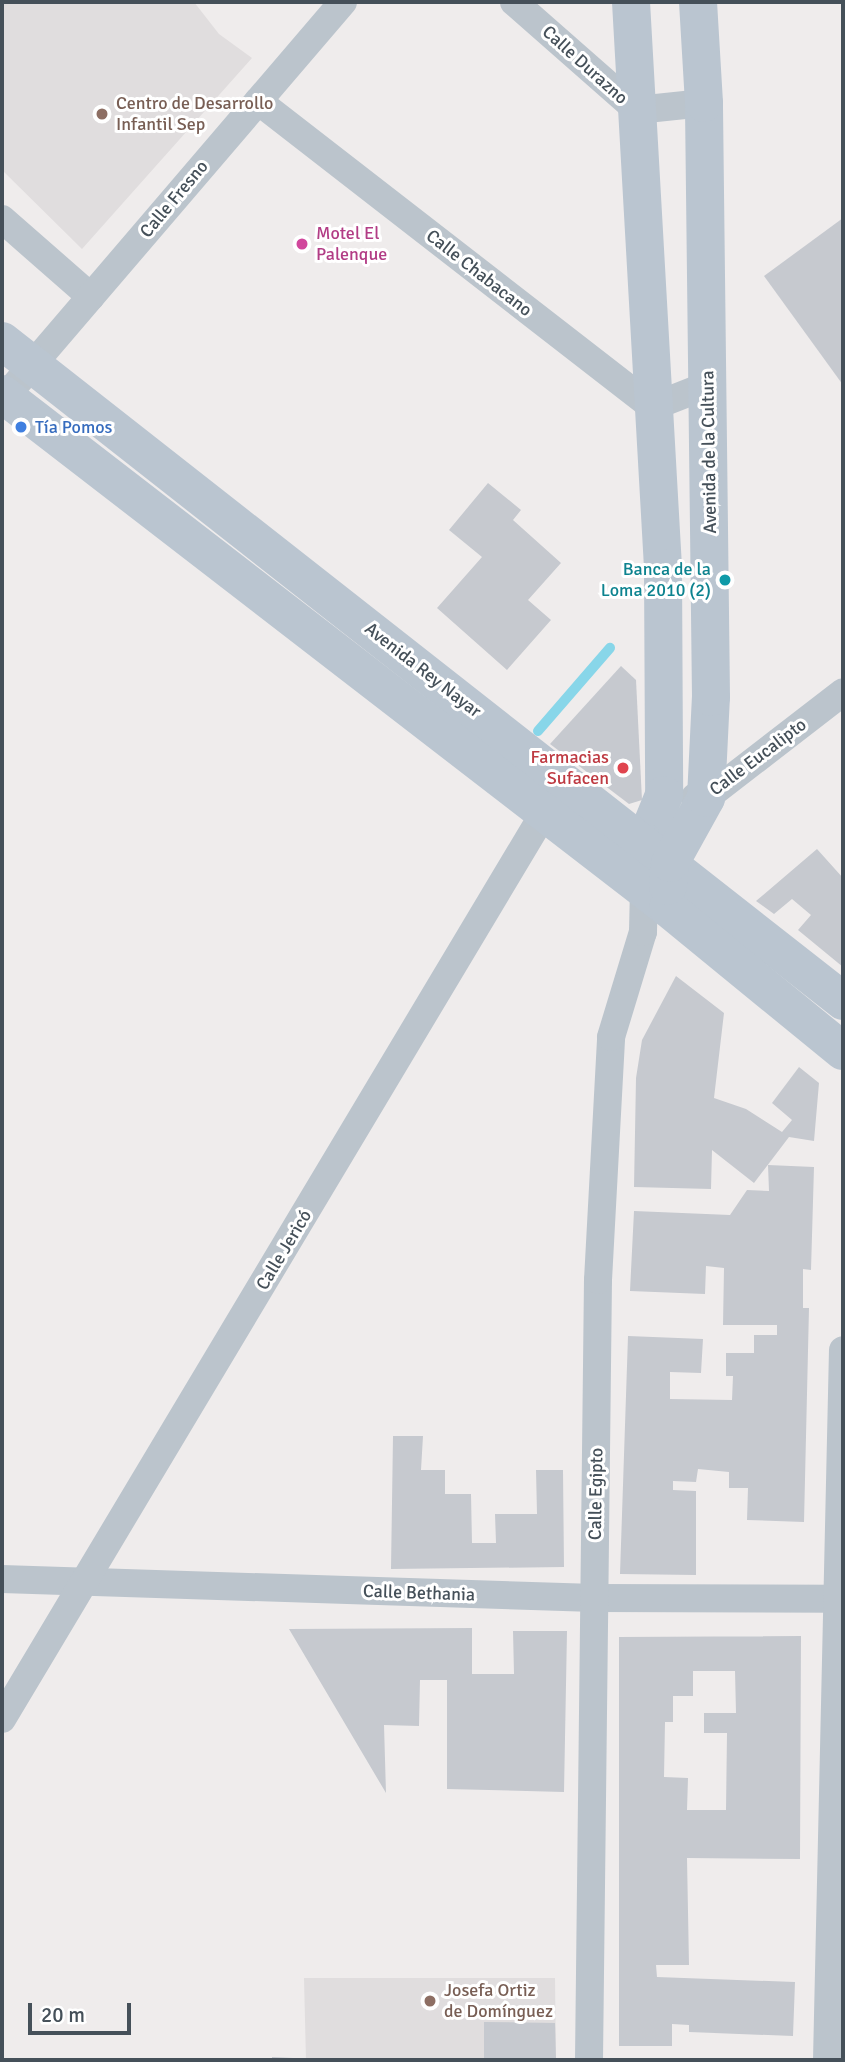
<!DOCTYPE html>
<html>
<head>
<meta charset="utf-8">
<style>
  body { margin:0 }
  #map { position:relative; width:845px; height:2062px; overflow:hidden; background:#efecec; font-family:Signika,sans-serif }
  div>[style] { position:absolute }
  .education>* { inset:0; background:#e0ddde }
  .stream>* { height:10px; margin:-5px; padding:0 5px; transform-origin:5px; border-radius:5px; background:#88d6e9 }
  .building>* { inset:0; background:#c6c9cf }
  .street>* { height:28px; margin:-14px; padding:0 14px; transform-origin:14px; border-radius:14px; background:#bbc4cc }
  .secondary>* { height:38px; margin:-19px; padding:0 19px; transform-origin:19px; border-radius:19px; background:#bac5d0 }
  .dots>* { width:19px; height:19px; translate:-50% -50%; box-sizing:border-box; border:4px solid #fff; border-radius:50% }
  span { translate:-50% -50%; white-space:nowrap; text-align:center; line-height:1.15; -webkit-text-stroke:6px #fff; paint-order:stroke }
  .street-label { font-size:18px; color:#455059 }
  .education-label { font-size:18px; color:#785e54 }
  .left { translate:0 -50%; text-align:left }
  .hotel-label { font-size:18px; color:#b23c85 }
  .shop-label { font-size:18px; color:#366cbe }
  .culture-label { font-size:18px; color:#0d838f }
  .right { translate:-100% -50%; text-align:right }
  .health-label { font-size:18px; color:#be3a42 }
  .frame { position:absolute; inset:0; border:4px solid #455059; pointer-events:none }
  .scale { position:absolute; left:28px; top:2003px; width:103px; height:32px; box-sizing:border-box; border:4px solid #455059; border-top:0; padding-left:9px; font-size:21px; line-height:24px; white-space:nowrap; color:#455059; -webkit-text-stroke:5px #fff; paint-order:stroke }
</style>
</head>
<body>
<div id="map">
  <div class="education">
    <i style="clip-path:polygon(2px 2px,194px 2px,219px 34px,252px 58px,82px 249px,2px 170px)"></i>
    <i style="clip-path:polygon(304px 1978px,555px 1978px,556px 2060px,306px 2060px)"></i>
  </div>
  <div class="stream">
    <i style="left:538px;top:731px;width:110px;rotate:-49.1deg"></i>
  </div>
  <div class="building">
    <i style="clip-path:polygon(843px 218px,843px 385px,764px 276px)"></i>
    <i style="clip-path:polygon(488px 483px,521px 510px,513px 520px,561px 563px,528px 600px,551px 620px,507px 670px,437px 608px,482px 557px,449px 530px)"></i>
    <i style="clip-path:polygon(621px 666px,636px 680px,642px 800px,629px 804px,550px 744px)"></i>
    <i style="clip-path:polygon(817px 849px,843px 878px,843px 967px,798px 930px,811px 915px,792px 899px,774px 914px,756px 901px)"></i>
    <i style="clip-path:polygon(676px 976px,724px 1013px,714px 1098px,746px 1109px,782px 1132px,792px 1120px,772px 1103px,799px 1067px,819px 1083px,814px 1141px,789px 1137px,754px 1183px,712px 1150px,711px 1189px,634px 1187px,636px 1078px,642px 1040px)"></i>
    <i style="clip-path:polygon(768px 1165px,814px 1167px,811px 1270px,803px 1269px,803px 1308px,809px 1308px,804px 1522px,747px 1520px,748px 1488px,729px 1488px,729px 1472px,698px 1469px,696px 1482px,673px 1481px,673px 1490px,696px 1491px,696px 1575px,620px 1574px,628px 1336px,703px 1339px,701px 1373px,670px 1372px,670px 1399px,732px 1400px,733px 1376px,726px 1376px,726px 1353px,754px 1353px,754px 1335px,777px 1335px,777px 1325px,723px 1325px,724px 1268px,706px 1266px,705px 1294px,630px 1291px,634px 1211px,730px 1215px,747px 1190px,769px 1191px)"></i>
    <i style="clip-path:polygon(393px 1436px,423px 1436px,421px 1470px,445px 1470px,445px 1494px,471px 1494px,472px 1543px,496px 1543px,495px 1514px,537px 1514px,536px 1470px,563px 1470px,564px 1567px,391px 1569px)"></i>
    <i style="clip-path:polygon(472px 1628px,472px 1674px,514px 1674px,513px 1631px,567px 1631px,564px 1792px,447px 1789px,447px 1680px,420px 1680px,419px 1726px,384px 1725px,386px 1793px,289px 1629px)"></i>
    <i style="clip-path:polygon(evenodd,801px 1636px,800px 1859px,687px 1858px,689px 1965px,656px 1965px,657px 1977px,795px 1982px,793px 2036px,689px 2032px,689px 2025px,672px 2024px,672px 2046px,619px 2046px,619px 1637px,801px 1636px,693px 1671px,735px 1671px,736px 1713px,704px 1713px,704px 1733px,727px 1733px,726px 1810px,687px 1810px,688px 1778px,664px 1777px,665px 1722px,673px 1722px,673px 1696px,693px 1696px,693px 1671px)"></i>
    <i style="clip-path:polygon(484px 2022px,555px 2023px,556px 2060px,484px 2060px)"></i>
    <i style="clip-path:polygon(272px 2057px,293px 2058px,293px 2060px,272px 2060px)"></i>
  </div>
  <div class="street">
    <i style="left:514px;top:2px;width:164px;rotate:41.3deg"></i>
    <i style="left:637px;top:110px;width:67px;rotate:-6deg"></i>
    <i style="left:258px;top:101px;width:499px;rotate:37.8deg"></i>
    <i style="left:652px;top:407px;width:60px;rotate:-21.4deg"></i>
    <i style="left:2px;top:219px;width:118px;rotate:41.2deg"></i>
    <i style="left:5px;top:397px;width:520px;rotate:-49.45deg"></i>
    <i style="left:695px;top:797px;width:11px;rotate:5deg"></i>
    <i style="left:706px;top:798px;width:173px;rotate:-37.7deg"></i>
    <i style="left:2px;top:1579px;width:593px;rotate:1.84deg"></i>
    <i style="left:595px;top:1598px;width:242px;rotate:0.2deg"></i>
    <i style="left:2px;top:1719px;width:1073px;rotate:-59.11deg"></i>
    <i style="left:589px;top:2060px;width:780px;rotate:-89.34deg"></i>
    <i style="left:598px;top:1280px;width:243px;rotate:-86.9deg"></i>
    <i style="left:611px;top:1037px;width:110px;rotate:-73.1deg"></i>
    <i style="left:643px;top:932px;width:43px;rotate:-88.7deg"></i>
    <i style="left:827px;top:2060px;width:710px;rotate:-88.71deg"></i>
  </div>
  <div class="secondary">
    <i style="left:631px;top:2px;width:567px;rotate:86.76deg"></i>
    <i style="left:663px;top:568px;width:227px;rotate:89.7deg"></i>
    <i style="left:664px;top:795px;width:51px;rotate:112deg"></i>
    <i style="left:645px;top:842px;width:24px;rotate:95deg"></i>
    <i style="left:2px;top:341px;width:1069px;rotate:38.12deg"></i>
    <i style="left:2px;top:394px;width:841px;rotate:37.66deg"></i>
    <i style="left:668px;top:908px;width:226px;rotate:39.3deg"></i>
    <i style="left:668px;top:886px;width:23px;rotate:-85deg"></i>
    <i style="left:670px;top:863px;width:74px;rotate:-61deg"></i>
    <i style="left:706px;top:798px;width:101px;rotate:-87.2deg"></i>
    <i style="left:711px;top:697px;width:594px;rotate:-90.68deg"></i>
    <i style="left:704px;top:103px;width:101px;rotate:-93.4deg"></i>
  </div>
  <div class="dots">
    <i style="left:102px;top:114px;background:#8d6e63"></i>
    <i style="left:302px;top:244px;background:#d1479c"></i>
    <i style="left:21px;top:427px;background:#3f7fe0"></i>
    <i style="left:725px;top:580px;background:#0f9aa8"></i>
    <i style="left:623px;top:768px;background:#e0444e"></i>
    <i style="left:430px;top:2001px;background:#8d6e63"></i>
  </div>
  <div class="street-label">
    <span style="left:585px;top:65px;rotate:42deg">Calle Durazno</span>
    <span style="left:174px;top:199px;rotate:-50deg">Calle Fresno</span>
    <span style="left:479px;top:273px;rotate:38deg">Calle Chabacano</span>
    <span style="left:709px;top:452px;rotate:-91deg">Avenida de la Cultura</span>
    <span style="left:423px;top:670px;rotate:38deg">Avenida Rey Nayar</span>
    <span style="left:758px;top:757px;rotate:-37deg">Calle Eucalipto</span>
    <span style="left:284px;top:1250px;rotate:-59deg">Calle Jericó</span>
    <span style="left:596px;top:1494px;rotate:-89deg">Calle Egipto</span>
    <span style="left:419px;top:1593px;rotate:2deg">Calle Bethania</span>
  </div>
  <div class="education-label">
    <span class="left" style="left:116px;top:114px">Centro de Desarrollo<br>Infantil Sep</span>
    <span class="left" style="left:444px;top:2001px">Josefa Ortiz<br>de Domínguez</span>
  </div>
  <div class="hotel-label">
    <span class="left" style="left:316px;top:244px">Motel El<br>Palenque</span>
  </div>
  <div class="shop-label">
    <span class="left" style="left:35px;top:427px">Tía Pomos</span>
  </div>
  <div class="culture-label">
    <span class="right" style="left:711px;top:580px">Banca de la<br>Loma 2010 (2)</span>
  </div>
  <div class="health-label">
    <span class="right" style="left:609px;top:768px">Farmacias<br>Sufacen</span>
  </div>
  <div class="frame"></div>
  <div class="scale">20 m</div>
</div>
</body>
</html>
